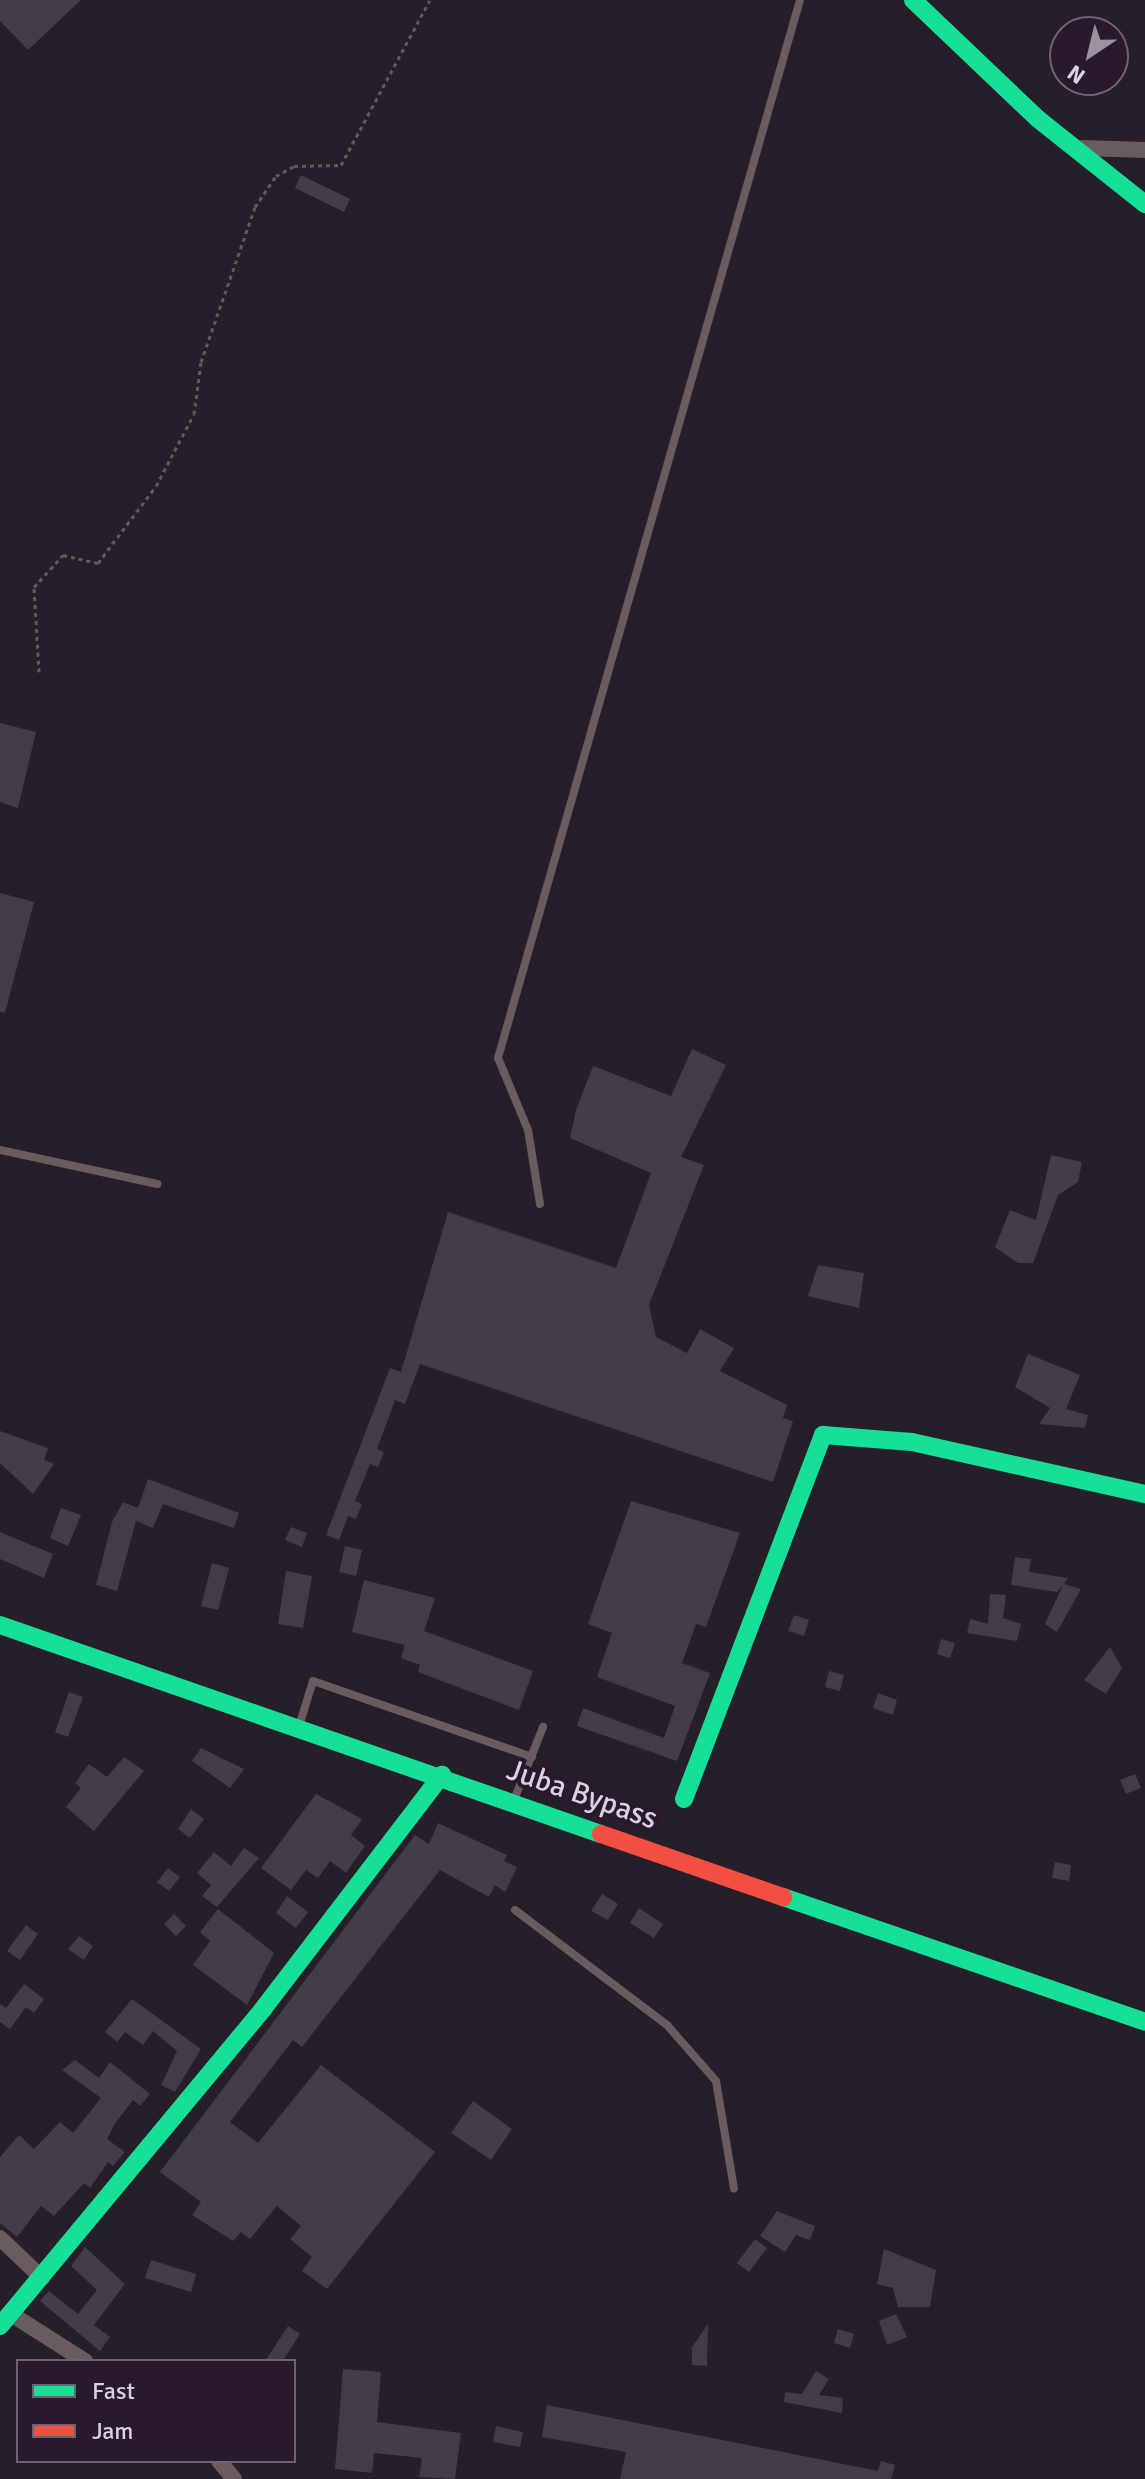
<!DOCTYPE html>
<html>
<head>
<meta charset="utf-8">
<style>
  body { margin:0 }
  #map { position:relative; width:1145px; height:2479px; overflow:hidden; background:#261e29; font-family:Signika,sans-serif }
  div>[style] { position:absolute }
  .building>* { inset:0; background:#433b46 }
  .path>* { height:3px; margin-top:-1.5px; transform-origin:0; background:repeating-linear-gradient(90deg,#62595e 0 4px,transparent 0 8px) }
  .lane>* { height:8px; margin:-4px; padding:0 4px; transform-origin:4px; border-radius:4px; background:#695c5f }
  .street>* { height:16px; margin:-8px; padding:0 8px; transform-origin:8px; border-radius:8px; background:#695c5f }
  .fast>* { height:18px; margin:-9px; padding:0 9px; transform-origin:9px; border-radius:9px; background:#16e098 }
  .jam>* { height:18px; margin:-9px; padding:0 9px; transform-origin:9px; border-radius:9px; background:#f24e42 }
  span { translate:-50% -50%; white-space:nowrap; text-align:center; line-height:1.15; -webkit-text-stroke:8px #29192e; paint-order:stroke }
  .street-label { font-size:30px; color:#dbd0df }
  .legend { position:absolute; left:16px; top:2359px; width:280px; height:104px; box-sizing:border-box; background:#29192e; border:2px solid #706275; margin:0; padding:10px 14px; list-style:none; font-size:24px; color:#dbd0df }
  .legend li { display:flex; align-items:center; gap:16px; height:40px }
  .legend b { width:40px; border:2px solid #706275 }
  .north { position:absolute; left:1049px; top:16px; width:80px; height:80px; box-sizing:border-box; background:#29192e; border:2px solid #706275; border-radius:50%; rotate:215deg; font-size:22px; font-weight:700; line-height:32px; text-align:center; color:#dbd0df }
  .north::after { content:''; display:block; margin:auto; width:28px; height:36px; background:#9c929f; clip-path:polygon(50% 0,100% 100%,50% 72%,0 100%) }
</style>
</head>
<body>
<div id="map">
  <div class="building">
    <i style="clip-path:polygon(0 0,81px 0,28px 50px,0 21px)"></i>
    <i style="clip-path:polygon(301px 175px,350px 199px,344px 212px,295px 188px)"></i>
    <i style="clip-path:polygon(0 723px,36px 732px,18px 808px,0 802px)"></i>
    <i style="clip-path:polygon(0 893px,34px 902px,5px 1013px,0 1012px)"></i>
    <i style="clip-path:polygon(692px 1049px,726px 1065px,681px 1157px,704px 1165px,649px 1305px,656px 1337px,687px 1353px,700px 1329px,734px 1348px,720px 1371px,787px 1405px,783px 1418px,793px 1421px,773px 1482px,420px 1364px,405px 1404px,395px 1400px,377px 1449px,384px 1452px,378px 1467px,370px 1464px,355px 1501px,362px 1504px,356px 1519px,348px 1516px,339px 1540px,326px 1535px,390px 1368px,401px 1372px,448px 1212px,616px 1268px,651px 1173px,570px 1138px,576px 1110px,593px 1066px,671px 1096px)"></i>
    <i style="clip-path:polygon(1051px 1155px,1082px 1162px,1078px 1182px,1058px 1195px,1033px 1263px,1018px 1263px,995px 1247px,1010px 1210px,1036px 1220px)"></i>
    <i style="clip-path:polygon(818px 1265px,864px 1273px,859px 1308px,808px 1296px)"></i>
    <i style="clip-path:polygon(1028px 1354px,1080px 1375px,1066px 1409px,1088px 1415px,1085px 1428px,1039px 1424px,1050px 1408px,1015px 1387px)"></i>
    <i style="clip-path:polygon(0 1431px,48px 1448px,44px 1460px,54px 1464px,33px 1494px,0 1463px)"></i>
    <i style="clip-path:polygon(148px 1479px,239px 1513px,234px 1528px,163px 1504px,153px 1528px,136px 1521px,117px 1591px,96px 1585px,112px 1522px,123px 1502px,138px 1508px)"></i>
    <i style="clip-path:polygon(631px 1501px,740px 1533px,706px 1627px,696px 1624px,682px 1663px,710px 1673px,677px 1761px,577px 1726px,583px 1708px,664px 1738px,675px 1706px,597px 1677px,612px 1633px,588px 1624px)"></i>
    <i style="clip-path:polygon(61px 1508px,81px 1515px,68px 1546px,50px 1538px)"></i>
    <i style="clip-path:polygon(291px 1527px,307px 1533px,302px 1547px,285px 1540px)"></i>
    <i style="clip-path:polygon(0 1532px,53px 1554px,44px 1578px,0 1559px)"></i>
    <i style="clip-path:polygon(345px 1546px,362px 1550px,356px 1576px,339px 1572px)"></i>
    <i style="clip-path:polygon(1015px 1557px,1031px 1559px,1029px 1572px,1068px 1578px,1064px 1584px,1081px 1589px,1057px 1632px,1045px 1624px,1063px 1585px,1057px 1592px,1011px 1585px)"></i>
    <i style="clip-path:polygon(212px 1563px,229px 1568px,218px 1610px,201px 1606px)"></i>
    <i style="clip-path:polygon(286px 1571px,312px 1576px,303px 1628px,278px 1624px)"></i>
    <i style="clip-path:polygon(364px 1580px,435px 1598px,424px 1631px,533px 1671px,519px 1710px,418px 1672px,420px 1665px,401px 1658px,405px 1645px,352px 1632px)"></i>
    <i style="clip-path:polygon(990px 1594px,1006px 1595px,1003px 1618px,1021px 1624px,1017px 1641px,967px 1633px,970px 1619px,988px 1624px)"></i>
    <i style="clip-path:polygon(794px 1615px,809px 1620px,804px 1636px,788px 1631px)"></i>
    <i style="clip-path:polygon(941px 1639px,955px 1643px,950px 1658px,937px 1654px)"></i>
    <i style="clip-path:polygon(1110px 1647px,1122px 1668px,1106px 1694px,1084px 1680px)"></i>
    <i style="clip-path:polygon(829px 1671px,844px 1675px,840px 1691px,825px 1687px)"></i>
    <i style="clip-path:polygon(69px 1692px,83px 1697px,68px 1737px,55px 1732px)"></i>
    <i style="clip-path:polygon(878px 1693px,897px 1700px,893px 1715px,873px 1708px)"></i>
    <i style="clip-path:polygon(201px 1748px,244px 1769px,230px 1788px,192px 1761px)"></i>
    <i style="clip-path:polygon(124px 1757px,144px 1771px,94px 1831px,66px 1807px,81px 1788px,75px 1783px,89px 1764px,107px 1777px)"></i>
    <i style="clip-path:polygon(1135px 1774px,1141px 1788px,1126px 1794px,1120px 1780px)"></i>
    <i style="clip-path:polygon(316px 1794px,362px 1819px,351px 1835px,365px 1846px,346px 1873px,330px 1861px,318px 1878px,306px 1870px,291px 1890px,261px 1868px)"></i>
    <i style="clip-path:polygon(191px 1809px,204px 1819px,190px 1838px,178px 1829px)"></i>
    <i style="clip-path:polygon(438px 1823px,507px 1855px,504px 1861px,517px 1867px,505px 1892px,495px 1885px,489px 1897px,440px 1870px,302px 2047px,293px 2040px,230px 2122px,258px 2143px,321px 2065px,435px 2152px,327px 2289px,302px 2271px,312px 2257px,290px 2239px,301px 2226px,277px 2206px,250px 2239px,241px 2232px,233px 2241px,192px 2215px,201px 2202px,160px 2172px,415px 1835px,429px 1844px)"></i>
    <i style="clip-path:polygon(244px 1848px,259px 1858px,217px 1907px,202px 1896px,211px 1885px,197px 1873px,214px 1852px,231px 1866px)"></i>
    <i style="clip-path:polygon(1055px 1862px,1071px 1865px,1069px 1881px,1052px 1878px)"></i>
    <i style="clip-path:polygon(168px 1868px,180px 1877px,169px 1891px,157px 1882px)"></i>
    <i style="clip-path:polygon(602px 1894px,618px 1904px,608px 1920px,591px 1911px)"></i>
    <i style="clip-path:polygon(287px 1896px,308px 1912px,296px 1928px,276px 1913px)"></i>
    <i style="clip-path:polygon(639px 1908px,663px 1924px,654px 1938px,630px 1923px)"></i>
    <i style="clip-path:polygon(218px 1909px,274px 1953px,247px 2005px,193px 1965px,210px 1941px,200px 1932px)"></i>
    <i style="clip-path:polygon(174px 1914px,186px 1926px,176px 1936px,164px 1924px)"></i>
    <i style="clip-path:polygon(26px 1925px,38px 1934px,20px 1960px,7px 1951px)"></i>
    <i style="clip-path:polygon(79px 1936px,93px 1946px,84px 1960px,68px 1949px)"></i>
    <i style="clip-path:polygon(24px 1984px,44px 1999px,34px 2013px,26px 2007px,10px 2029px,0 2022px,0 2004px,6px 2008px)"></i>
    <i style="clip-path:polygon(132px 1999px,201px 2049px,175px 2092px,161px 2085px,177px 2051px,153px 2031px,143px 2045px,125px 2032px,117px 2042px,105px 2032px)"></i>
    <i style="clip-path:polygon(75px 2060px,99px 2078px,110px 2062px,150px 2094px,140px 2106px,133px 2100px,114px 2125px,107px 2139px,125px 2152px,113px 2166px,108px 2162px,90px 2188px,84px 2183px,54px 2216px,41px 2206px,17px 2237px,0 2223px,0 2157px,19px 2135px,34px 2149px,60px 2122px,73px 2133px,101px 2098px,62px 2070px)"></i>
    <i style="clip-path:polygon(473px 2101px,512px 2129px,491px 2160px,451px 2133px)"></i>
    <i style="clip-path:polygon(777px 2211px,815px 2226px,810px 2240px,796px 2235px,785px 2252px,760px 2236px)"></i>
    <i style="clip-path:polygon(755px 2239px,767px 2248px,749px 2272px,737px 2263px)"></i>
    <i style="clip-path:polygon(85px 2247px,125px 2284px,94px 2325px,110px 2337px,100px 2351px,40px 2301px,49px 2291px,78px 2314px,97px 2290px,71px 2266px)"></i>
    <i style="clip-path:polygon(884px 2249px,936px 2270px,930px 2307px,898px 2307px,893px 2288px,877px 2284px)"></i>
    <i style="clip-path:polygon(151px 2260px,196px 2274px,191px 2292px,145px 2278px)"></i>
    <i style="clip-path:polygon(896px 2314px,907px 2337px,887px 2345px,879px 2321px)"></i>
    <i style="clip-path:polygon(708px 2324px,707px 2366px,692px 2365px,692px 2347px)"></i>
    <i style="clip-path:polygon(288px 2326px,300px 2334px,283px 2361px,265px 2361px)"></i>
    <i style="clip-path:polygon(838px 2329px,854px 2334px,850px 2348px,834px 2343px)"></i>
    <i style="clip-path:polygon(343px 2369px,381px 2372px,377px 2422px,461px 2433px,455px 2479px,419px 2477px,422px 2458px,374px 2453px,372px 2473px,335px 2469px)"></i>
    <i style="clip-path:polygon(816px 2371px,829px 2379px,819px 2395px,843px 2398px,842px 2413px,784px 2402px,785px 2392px,802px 2394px)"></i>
    <i style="clip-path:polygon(547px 2405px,878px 2471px,881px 2461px,895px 2465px,891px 2479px,620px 2479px,626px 2452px,542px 2437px)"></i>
    <i style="clip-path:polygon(496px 2426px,523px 2432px,520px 2447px,493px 2442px)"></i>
  </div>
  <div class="path">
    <i style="left:39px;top:672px;width:85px;rotate:-93.4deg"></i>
    <i style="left:34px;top:587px;width:43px;rotate:-47.8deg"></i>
    <i style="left:63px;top:555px;width:36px;rotate:13deg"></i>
    <i style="left:98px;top:563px;width:96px;rotate:-53deg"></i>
    <i style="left:156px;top:486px;width:81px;rotate:-62.2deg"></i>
    <i style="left:194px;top:414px;width:52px;rotate:-82.3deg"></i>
    <i style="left:201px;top:362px;width:164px;rotate:-70.8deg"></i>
    <i style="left:255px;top:207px;width:37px;rotate:-56deg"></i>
    <i style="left:276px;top:176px;width:21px;rotate:-29deg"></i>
    <i style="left:294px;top:166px;width:47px;rotate:-1.2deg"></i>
    <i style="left:341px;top:165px;width:187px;rotate:-61.7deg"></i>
  </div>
  <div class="lane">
    <i style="left:0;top:1150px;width:161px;rotate:12.2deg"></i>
    <i style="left:540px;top:1204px;width:75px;rotate:-99.2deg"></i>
    <i style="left:528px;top:1130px;width:78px;rotate:-112.6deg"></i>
    <i style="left:498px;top:1058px;width:1100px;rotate:-74.07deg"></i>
    <i style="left:299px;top:1726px;width:47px;rotate:-72.7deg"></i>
    <i style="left:313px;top:1681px;width:232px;rotate:19.1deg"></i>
    <i style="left:514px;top:1800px;width:79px;rotate:-68.3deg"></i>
    <i style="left:515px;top:1910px;width:191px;rotate:37.1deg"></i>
    <i style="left:667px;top:2025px;width:74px;rotate:48.8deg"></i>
    <i style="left:716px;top:2081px;width:109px;rotate:80.5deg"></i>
  </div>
  <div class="street">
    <i style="left:1083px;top:148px;width:62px;rotate:1.8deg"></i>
    <i style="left:0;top:2238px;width:58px;rotate:43.6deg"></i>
    <i style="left:11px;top:2314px;width:88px;rotate:32.4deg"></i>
    <i style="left:219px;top:2461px;width:23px;rotate:50deg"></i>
  </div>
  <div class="fast">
    <i style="left:913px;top:0;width:173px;rotate:43.6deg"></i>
    <i style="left:1038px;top:119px;width:137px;rotate:38.5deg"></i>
    <i style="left:0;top:1625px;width:636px;rotate:19.18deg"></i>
    <i style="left:684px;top:1799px;width:390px;rotate:-69.1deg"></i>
    <i style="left:823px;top:1435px;width:89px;rotate:4.5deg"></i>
    <i style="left:912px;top:1442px;width:239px;rotate:12.6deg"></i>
    <i style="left:783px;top:1897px;width:383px;rotate:19deg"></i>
    <i style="left:0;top:2326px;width:412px;rotate:-50.3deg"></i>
    <i style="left:263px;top:2009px;width:295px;rotate:-52.6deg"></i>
  </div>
  <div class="jam">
    <i style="left:601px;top:1834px;width:193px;rotate:19.1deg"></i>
  </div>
  <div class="street-label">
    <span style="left:582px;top:1795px;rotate:19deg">Juba Bypass</span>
  </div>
  <ul class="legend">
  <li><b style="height:10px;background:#16e098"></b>Fast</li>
  <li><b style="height:10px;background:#f24e42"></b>Jam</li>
  </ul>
  <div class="north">N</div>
</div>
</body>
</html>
